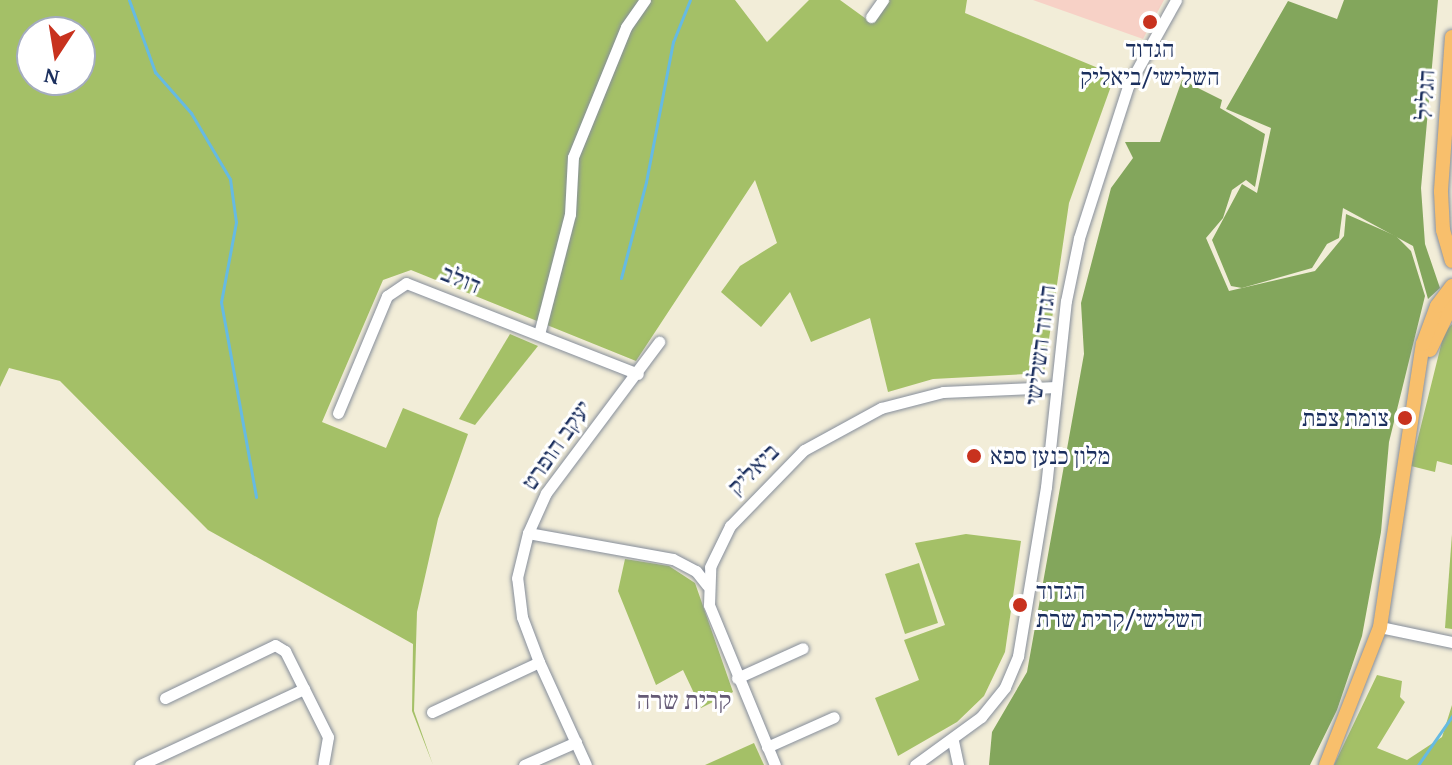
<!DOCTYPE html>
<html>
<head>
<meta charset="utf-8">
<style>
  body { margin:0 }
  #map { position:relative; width:1452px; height:765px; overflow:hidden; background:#f2edd8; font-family:"Gentium Book Plus","Frank Ruhl Libre",serif }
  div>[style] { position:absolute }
  .built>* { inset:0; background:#f7d1c6 }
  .green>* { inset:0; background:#a4c067 }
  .forest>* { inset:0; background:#83a65c }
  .stream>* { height:3px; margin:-1.5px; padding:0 1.5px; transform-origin:1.5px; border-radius:1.5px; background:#66bae2 }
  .roads { filter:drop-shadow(0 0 2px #868e9b) drop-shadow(0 0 2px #868e9b) }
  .minor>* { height:11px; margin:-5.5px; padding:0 5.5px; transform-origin:5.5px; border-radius:5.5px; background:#fff }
  .major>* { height:14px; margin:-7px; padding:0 7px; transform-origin:7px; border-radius:7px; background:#f8bf6c }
  .dots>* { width:22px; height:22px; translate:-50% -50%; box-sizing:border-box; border:4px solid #fff; border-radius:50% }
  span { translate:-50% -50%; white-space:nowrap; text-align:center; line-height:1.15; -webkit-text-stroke:6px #fff; paint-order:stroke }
  .poi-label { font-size:24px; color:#1b2f5e }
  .right { translate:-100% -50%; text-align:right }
  .left { translate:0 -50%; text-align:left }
  .street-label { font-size:24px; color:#1b2f5e }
  .neighbourhood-label { font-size:26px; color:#655b76 }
  .north { position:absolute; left:16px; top:16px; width:80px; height:80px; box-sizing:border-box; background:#fff; border:2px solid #a4acbf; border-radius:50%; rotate:192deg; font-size:22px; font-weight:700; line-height:32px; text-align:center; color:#1b2f5e }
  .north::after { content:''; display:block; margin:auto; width:28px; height:36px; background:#c8321e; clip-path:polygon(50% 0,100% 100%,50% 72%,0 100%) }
</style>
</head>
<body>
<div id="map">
  <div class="built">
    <i style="clip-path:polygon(1033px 0,1164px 0,1143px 39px)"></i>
  </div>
  <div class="green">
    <i style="clip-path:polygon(evenodd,0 0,735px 0,767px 42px,809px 0,840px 0,869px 21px,884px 0,967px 0,965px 13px,1115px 75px,1069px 203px,1044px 373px,933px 379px,888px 392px,870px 318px,811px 342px,790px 292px,761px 327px,721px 292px,740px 266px,777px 243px,755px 180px,636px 361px,411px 270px,383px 280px,322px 422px,386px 448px,403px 408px,468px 434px,438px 519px,417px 612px,414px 711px,433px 765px,412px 711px,413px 644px,208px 530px,60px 381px,9px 368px,0 387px,0 0,32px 32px,80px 32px,80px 80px,32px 80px,32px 32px)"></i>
    <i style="clip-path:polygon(1452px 324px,1452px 465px,1437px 461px,1435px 472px,1411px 466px,1444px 333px)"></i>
    <i style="clip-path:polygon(510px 334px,538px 346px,475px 425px,459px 419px)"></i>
    <i style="clip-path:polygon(966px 534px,1021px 541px,1005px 652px,984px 696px,957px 722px,898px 756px,875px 698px,919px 680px,904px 640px,945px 625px,915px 543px)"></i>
    <i style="clip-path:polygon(1452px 534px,1452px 629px,1445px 628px)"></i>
    <i style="clip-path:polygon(625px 559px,669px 566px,695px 583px,733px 692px,701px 708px,683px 670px,656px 685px,618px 591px)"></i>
    <i style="clip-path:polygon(919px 563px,938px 623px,905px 634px,885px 574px)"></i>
    <i style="clip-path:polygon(1377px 675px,1402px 681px,1400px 697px,1405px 702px,1377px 748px,1407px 760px,1442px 737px,1452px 705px,1452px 765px,1334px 765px)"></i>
    <i style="clip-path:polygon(754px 743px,764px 765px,705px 765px)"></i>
  </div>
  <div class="forest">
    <i style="clip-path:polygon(1344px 0,1438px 0,1421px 188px,1425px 244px,1440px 288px,1428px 299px,1413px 246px,1343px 208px,1339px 238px,1327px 244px,1312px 268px,1242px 288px,1231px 286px,1212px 240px,1242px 184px,1257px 193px,1271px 128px,1226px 109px,1288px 1px,1337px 19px)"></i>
    <i style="clip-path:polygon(1182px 80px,1222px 100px,1220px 108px,1265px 134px,1255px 187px,1246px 180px,1232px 190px,1223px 218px,1206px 238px,1229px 291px,1315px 271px,1344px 236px,1346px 214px,1396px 236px,1411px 251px,1425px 296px,1389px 442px,1381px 532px,1362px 636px,1337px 710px,1310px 765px,989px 765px,992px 732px,1027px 672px,1084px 354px,1081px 303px,1111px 188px,1133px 158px,1125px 142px,1160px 142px)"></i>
  </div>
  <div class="stream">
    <i style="left:129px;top:0;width:77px;rotate:70.1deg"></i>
    <i style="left:155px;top:72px;width:55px;rotate:48.7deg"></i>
    <i style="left:191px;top:113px;width:77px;rotate:59.4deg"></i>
    <i style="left:230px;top:179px;width:43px;rotate:82.1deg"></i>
    <i style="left:236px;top:222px;width:81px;rotate:100.6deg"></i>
    <i style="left:221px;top:302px;width:198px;rotate:79.8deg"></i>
    <i style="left:621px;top:278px;width:99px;rotate:-75.4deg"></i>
    <i style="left:646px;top:182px;width:143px;rotate:-79.1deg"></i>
    <i style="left:673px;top:42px;width:45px;rotate:-68deg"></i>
    <i style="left:1418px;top:765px;width:60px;rotate:-55.2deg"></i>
  </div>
  <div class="roads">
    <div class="minor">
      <i style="left:871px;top:17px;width:21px;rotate:-55deg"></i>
      <i style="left:539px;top:334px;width:124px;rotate:-75.5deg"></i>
      <i style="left:570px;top:214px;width:57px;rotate:-87deg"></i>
      <i style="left:573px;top:157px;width:140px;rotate:-67.8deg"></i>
      <i style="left:626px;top:27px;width:33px;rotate:-55deg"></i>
      <i style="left:338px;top:413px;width:127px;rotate:-67.3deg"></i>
      <i style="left:387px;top:296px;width:23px;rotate:-34deg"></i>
      <i style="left:406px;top:283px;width:249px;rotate:21.4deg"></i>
      <i style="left:528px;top:533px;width:147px;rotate:10.2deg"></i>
      <i style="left:673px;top:559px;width:26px;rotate:28deg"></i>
      <i style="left:696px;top:571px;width:18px;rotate:52deg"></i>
      <i style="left:1380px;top:627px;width:74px;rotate:11.8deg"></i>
      <i style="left:737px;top:678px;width:72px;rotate:-24.4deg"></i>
      <i style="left:165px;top:698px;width:122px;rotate:-25.7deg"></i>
      <i style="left:275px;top:645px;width:12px;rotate:31deg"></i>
      <i style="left:285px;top:651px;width:96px;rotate:63.4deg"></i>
      <i style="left:328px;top:737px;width:27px;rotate:100deg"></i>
      <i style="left:432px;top:712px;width:118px;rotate:-25deg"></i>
      <i style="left:953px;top:741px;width:25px;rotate:78deg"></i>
      <i style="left:767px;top:747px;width:73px;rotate:-24.1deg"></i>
      <i style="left:140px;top:765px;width:181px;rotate:-24.9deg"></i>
      <i style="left:524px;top:765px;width:57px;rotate:-23.9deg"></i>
      <i style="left:586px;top:765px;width:113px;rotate:-114.5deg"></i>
      <i style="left:539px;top:662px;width:48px;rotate:-110.7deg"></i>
      <i style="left:522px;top:617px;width:39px;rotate:-97deg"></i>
      <i style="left:517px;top:578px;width:46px;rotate:-76.3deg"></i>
      <i style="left:528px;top:533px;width:44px;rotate:-65.8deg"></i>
      <i style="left:546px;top:493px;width:189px;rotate:-53.2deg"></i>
      <i style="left:775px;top:765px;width:173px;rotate:-112.4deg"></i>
      <i style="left:709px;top:605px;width:38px;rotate:-88deg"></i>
      <i style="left:710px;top:567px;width:46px;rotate:-64deg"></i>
      <i style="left:730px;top:526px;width:106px;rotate:-45.8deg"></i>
      <i style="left:804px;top:450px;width:88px;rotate:-28.6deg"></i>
      <i style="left:881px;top:408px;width:64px;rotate:-14.5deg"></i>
      <i style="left:943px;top:392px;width:113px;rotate:-2.5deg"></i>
      <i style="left:915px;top:765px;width:82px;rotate:-36deg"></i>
      <i style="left:981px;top:717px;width:38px;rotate:-51deg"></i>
      <i style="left:1005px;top:687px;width:34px;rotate:-67deg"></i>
      <i style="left:1018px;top:656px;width:171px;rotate:-80.6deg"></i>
      <i style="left:1046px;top:487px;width:187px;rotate:-83.9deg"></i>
      <i style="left:1066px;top:301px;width:64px;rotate:-78.3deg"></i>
      <i style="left:1079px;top:238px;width:160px;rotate:-72.1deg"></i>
      <i style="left:1128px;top:86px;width:98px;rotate:-60.8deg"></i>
    </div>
    <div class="major">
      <i style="left:1452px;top:37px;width:155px;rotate:94.1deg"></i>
      <i style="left:1441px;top:192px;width:38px;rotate:87deg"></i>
      <i style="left:1443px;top:230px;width:32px;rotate:74deg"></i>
      <i style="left:1430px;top:350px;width:51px;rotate:-64.4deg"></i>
      <i style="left:1326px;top:765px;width:148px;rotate:-68.6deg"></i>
      <i style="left:1380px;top:627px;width:286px;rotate:-81.4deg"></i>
      <i style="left:1423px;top:344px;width:40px;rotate:-69.8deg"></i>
      <i style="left:1437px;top:306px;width:25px;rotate:-53deg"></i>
    </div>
  </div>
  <div class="dots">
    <i style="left:1150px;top:22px;background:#c8321e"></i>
    <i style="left:1405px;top:418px;background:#c8321e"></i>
    <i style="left:974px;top:456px;background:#c8321e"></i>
    <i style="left:1020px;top:605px;background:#c8321e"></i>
  </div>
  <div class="poi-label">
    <span style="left:1150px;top:63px">הגדוד<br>השלישי/ביאליק</span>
    <span class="right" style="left:1389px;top:418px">צומת צפת</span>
    <span class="left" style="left:990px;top:456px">מלון כנען ספא</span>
    <span class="left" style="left:1036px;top:605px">הגדוד<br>השלישי/קרית שרת</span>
  </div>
  <div class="street-label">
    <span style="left:1425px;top:95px;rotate:-87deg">הגליל</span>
    <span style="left:461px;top:279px;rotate:22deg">דולב</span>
    <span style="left:1040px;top:345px;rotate:-83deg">הגדוד השלישי</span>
    <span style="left:556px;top:445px;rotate:-55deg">יעקב הופרט</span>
    <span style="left:753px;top:469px;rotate:-45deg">ביאליק</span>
  </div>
  <div class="neighbourhood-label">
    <span style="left:684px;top:700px">קרית שרה</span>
  </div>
  <div class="north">N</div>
</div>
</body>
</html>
